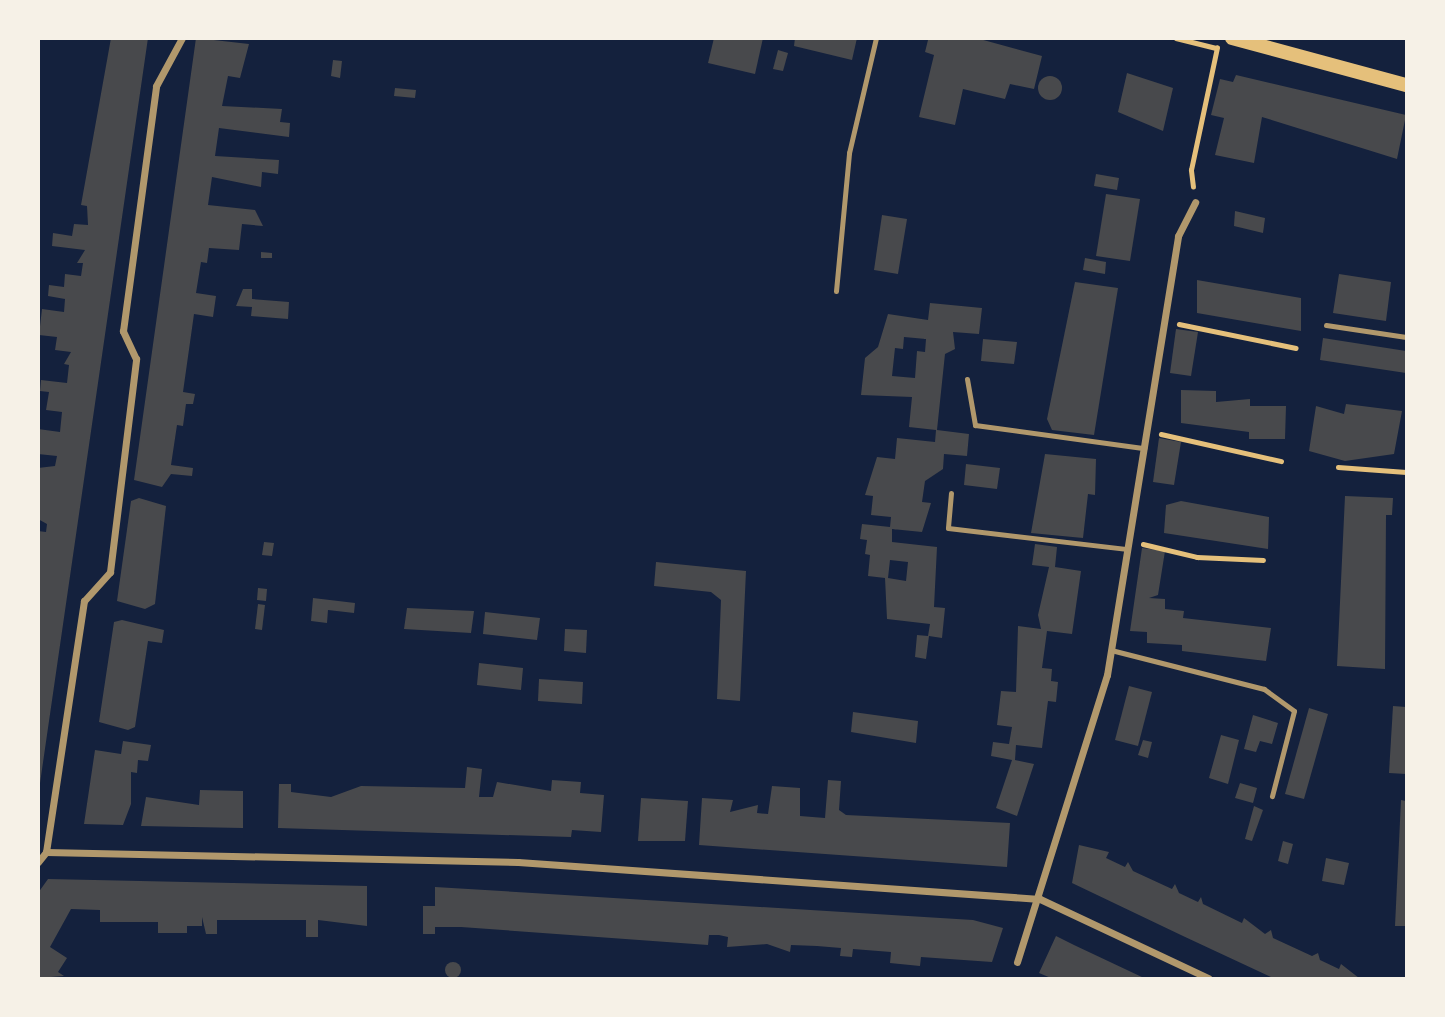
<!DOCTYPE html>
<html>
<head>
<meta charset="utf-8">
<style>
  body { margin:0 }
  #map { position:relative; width:1445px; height:1017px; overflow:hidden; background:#14213d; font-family:"Times New Roman",serif }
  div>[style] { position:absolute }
  .building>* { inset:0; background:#48494c }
  .round { border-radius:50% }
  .path>* { height:4.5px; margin:-2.25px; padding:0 2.25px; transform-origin:2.25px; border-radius:2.25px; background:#e5c07b }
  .service>* { height:5px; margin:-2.5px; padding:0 2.5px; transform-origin:2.5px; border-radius:2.5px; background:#b1986c }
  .minor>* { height:7px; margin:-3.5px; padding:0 3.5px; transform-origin:3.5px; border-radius:3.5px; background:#b1986c }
  .secondary>* { height:14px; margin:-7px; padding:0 7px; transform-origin:7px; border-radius:7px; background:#e5c07b }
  span { translate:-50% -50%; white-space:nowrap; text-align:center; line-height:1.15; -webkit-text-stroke:7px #f6f1e7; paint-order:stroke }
  .frame { position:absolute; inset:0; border:40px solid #f6f1e7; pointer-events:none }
</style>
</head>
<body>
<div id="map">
  <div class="building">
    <i style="clip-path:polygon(111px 38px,148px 38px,38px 797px,38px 531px,46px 532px,47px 524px,38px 519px,38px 468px,55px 466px,57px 456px,38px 454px,38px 429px,60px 432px,62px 412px,46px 410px,49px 392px,40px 391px,41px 380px,67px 383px,69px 365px,64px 364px,71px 352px,55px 350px,57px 337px,39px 335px,42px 309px,64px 312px,65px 299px,48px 296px,49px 285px,64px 287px,65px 274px,81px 276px,83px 263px,77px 263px,85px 250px,52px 246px,53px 233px,72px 236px,74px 224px,88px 225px,87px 206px,81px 205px)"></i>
    <i style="clip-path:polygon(196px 38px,249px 44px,240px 78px,228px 76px,222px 106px,282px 109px,280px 122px,290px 123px,289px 137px,219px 128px,215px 156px,279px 160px,278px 174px,262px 172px,261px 187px,212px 177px,208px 205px,255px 210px,263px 226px,242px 224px,239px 250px,209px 248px,207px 263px,201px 262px,196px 293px,216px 296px,213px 317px,194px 314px,183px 392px,195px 394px,193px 404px,186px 404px,183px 426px,177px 425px,171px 465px,193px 468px,192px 476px,171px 474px,162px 487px,134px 480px)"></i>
    <i style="clip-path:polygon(714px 38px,763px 38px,755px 74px,708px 63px)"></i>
    <i style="clip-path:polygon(795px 38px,857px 38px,852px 60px,794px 46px)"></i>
    <i style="clip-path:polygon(938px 38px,976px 38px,1042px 56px,1034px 89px,1010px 84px,1005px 99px,963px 89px,955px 125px,919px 117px,934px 55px,925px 52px,928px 40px)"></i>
    <i style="clip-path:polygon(778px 50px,788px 53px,783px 71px,773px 69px)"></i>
    <i style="clip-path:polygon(333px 60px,342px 61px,340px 78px,331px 76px)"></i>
    <i style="clip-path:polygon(1127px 73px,1173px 88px,1163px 131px,1118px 112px)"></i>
    <i style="clip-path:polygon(1236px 75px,1406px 115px,1397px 159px,1262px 117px,1254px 163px,1215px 155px,1224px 118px,1211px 115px,1220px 79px,1233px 82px)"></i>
    <i class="round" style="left:1038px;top:76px;width:24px;height:24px"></i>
    <i style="clip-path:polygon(395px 88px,416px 90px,415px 98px,394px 96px)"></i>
    <i style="clip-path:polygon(1096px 174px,1119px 178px,1117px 190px,1094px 186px)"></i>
    <i style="clip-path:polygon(1106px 194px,1140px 199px,1130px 261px,1096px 256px)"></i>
    <i style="clip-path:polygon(1235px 211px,1265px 218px,1263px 233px,1234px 226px)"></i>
    <i style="clip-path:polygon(882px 215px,907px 219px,898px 274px,874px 270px)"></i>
    <i style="clip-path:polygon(261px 252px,272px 253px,272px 258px,261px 258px)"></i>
    <i style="clip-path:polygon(1085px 258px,1106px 262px,1105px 274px,1083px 270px)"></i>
    <i style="clip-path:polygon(1339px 274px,1391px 282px,1386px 321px,1333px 313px)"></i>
    <i style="clip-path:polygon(1197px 280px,1301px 298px,1301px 331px,1197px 313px)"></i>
    <i style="clip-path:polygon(1075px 282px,1118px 288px,1094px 435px,1052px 430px,1047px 419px)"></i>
    <i style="clip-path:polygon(243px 289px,252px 289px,252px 299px,289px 302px,288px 319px,251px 316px,252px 307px,236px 306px)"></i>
    <i style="clip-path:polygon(evenodd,930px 303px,982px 308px,979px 334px,953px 332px,955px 349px,945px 354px,937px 430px,969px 434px,967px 456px,944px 454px,943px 469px,925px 481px,922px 502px,931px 503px,922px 532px,892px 529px,892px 542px,937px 547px,934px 607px,945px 608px,942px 638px,929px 636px,926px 659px,915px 657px,917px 635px,928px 636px,930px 624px,887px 619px,885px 578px,868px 576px,870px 555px,865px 554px,867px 540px,860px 539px,862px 524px,890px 527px,891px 517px,871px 515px,873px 496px,865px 495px,877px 457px,895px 459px,897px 438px,935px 442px,936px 430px,909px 427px,912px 397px,861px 395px,865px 358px,878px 347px,888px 314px,928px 320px,930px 303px,904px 337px,926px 339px,925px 352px,917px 351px,915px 378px,892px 376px,895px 348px,903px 349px,904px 337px,930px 303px,890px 560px,908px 562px,906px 581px,888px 578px,890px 560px)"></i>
    <i style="clip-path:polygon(1176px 329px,1198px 332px,1191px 376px,1170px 373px)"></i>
    <i style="clip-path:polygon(1323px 338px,1406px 351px,1406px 373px,1320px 360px)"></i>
    <i style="clip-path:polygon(983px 339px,1017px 342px,1014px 364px,981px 361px)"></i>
    <i style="clip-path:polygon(1181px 390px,1216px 391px,1216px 402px,1250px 399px,1250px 406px,1286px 406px,1285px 439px,1249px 439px,1249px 432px,1181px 423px)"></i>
    <i style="clip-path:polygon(1346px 404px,1402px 411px,1394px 454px,1345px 461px,1309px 451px,1316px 406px,1344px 414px)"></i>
    <i style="clip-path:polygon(1159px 438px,1181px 442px,1174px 485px,1153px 482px)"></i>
    <i style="clip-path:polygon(1045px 454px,1096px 459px,1095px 495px,1088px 494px,1083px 538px,1031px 533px)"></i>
    <i style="clip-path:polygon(966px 464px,1000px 468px,997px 489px,964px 485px)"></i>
    <i style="clip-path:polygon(1345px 496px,1393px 498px,1392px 515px,1386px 515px,1385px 669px,1337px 666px)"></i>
    <i style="clip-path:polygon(139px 498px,166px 506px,155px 604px,145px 609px,117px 601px,131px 501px)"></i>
    <i style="clip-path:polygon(1181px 501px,1269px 517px,1268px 549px,1164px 533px,1166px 505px)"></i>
    <i style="clip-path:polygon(264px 542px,274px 543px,272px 556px,262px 555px)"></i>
    <i style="clip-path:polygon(1035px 544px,1057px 547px,1055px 567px,1081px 571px,1072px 634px,1047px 631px,1042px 668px,1052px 669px,1051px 681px,1058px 682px,1056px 702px,1048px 701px,1042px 748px,1016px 745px,1015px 760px,1034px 764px,1017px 816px,996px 808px,1012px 760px,991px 756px,993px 742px,1009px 744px,1012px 727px,997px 725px,1001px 691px,1016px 692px,1018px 626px,1041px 629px,1038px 615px,1049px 567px,1032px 565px)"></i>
    <i style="clip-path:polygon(1142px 548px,1165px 551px,1158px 595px,1149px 598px,1165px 599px,1165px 609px,1184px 611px,1183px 618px,1271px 628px,1266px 661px,1182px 651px,1182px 645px,1147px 643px,1147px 632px,1130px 631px)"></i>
    <i style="clip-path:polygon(656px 562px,746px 571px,740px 701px,717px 699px,721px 600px,711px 592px,654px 586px)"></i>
    <i style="clip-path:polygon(258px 588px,267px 589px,266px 601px,257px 600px)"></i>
    <i style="clip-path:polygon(313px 598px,355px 603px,354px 613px,328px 610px,327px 623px,311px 621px)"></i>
    <i style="clip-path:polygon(258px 604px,265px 605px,262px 630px,255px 629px)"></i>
    <i style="clip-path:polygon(407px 608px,474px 611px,471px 633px,404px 629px)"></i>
    <i style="clip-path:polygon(485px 612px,540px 618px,537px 640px,483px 634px)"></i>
    <i style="clip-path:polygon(122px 620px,164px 630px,162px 643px,148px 641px,135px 727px,128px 730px,99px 722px,114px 622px)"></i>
    <i style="clip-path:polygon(565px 629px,587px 630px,586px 653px,564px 651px)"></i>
    <i style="clip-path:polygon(479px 663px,523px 668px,521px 690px,477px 685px)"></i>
    <i style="clip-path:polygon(539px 679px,583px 682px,582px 704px,538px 701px)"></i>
    <i style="clip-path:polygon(1129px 686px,1152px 692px,1138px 746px,1115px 740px)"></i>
    <i style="clip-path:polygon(1393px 706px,1406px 707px,1406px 774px,1389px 773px)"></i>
    <i style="clip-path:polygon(1309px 708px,1328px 714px,1304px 799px,1285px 794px)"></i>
    <i style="clip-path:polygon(853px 712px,918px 721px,916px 743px,851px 732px)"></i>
    <i style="clip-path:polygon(1253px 715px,1278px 723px,1272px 744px,1260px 741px,1256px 752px,1244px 749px)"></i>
    <i style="clip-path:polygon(1221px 735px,1239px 740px,1228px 784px,1209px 778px)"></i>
    <i style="clip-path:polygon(1143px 740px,1152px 742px,1148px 758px,1138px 755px)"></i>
    <i style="clip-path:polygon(123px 741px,151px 745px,148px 761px,138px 760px,137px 773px,131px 772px,131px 804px,123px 825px,84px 824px,95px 750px,121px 754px)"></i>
    <i style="clip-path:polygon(467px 767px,482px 769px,479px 797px,493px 797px,497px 782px,551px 791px,552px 780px,581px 782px,580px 793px,604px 795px,601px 832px,572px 830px,571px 837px,278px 828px,279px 784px,291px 784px,291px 792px,331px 797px,361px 786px,465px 788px)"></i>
    <i style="clip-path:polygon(828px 780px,841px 781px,839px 810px,846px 815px,1010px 823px,1007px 867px,699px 845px,702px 798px,733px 800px,730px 812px,758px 805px,757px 813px,768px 814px,772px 786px,800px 788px,800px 816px,825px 818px)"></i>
    <i style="clip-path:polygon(1240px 783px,1257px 788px,1253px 803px,1235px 798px)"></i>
    <i style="clip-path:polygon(200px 790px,243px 791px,243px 828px,141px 826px,146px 797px,199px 805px)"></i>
    <i style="clip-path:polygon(641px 798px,688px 801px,685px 841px,638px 841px)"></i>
    <i style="clip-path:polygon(1401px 800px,1406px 801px,1406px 926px,1395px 926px)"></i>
    <i style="clip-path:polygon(1254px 806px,1263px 810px,1252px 841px,1245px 839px)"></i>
    <i style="clip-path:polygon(1283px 841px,1293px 844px,1288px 864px,1278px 861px)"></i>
    <i style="clip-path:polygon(1079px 845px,1109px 852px,1106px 858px,1125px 867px,1128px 862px,1133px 871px,1172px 889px,1175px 884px,1179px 893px,1198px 902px,1201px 897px,1203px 904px,1242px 923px,1244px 918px,1265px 934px,1271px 930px,1273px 938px,1312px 956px,1318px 953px,1320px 960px,1339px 969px,1341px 964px,1359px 978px,1273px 978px,1183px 936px,1072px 883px)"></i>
    <i style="clip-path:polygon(1326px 858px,1349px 863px,1344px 885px,1322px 881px)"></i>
    <i style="clip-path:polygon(48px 879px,367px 886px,367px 926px,318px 920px,318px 937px,306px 937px,306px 920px,217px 920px,217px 934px,206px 934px,202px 917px,202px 926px,187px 926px,187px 933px,158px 933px,158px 922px,100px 922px,100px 910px,71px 909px,50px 947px,67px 958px,58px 972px,64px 976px,38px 978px,38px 893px)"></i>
    <i style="clip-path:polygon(435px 887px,973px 920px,1003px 928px,992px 962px,921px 957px,920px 966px,890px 963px,891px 952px,853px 949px,852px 957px,840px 956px,841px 948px,817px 946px,791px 945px,790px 952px,767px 944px,727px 947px,728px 937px,719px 935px,709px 935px,708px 945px,461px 927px,435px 927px,435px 934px,423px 934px,423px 906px,435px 906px)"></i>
    <i style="clip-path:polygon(1056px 936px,1074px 945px,1144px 978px,1051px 978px,1039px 973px)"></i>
    <i class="round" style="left:445px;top:962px;width:16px;height:16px"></i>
  </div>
  <div class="path">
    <i style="left:1176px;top:38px;width:41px;rotate:14deg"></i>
    <i style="left:1193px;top:187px;width:17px;rotate:-97deg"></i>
    <i style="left:1191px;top:170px;width:125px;rotate:-78deg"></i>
    <i style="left:1179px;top:324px;width:119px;rotate:11.6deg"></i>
    <i style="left:1161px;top:434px;width:123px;rotate:12.7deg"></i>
    <i style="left:1338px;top:467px;width:68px;rotate:4.2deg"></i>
    <i style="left:1143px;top:544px;width:56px;rotate:13.5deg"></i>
    <i style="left:1197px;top:557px;width:66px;rotate:2.6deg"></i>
  </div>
  <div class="service">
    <i style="left:836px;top:291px;width:139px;rotate:-84.6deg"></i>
    <i style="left:849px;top:153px;width:118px;rotate:-76.8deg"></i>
    <i style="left:1326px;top:325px;width:81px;rotate:8.5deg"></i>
    <i style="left:967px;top:379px;width:47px;rotate:80.1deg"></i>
    <i style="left:975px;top:425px;width:171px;rotate:7.8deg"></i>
    <i style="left:951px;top:493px;width:35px;rotate:95deg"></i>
    <i style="left:948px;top:528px;width:181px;rotate:6.7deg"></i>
    <i style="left:1111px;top:650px;width:158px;rotate:14.3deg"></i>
    <i style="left:1264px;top:689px;width:37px;rotate:36deg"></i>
    <i style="left:1294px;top:711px;width:88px;rotate:104.5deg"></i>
  </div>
  <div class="minor">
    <i style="left:46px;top:852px;width:472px;rotate:1.2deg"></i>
    <i style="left:518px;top:862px;width:523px;rotate:4.05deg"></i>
    <i style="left:1040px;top:899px;width:186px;rotate:25.2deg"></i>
    <i style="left:38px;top:862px;width:13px;rotate:-51deg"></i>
    <i style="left:46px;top:852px;width:254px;rotate:-81.4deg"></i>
    <i style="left:84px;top:601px;width:39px;rotate:-48deg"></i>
    <i style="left:110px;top:572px;width:215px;rotate:-83deg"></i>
    <i style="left:136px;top:359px;width:31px;rotate:-115deg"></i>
    <i style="left:123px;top:331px;width:247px;rotate:-82.3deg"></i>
    <i style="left:156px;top:86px;width:55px;rotate:-61.6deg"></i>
    <i style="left:1017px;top:962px;width:301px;rotate:-72.6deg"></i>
    <i style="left:1107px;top:675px;width:445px;rotate:-80.8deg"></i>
    <i style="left:1178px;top:236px;width:38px;rotate:-63deg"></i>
  </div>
  <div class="secondary">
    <i style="left:1232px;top:38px;width:180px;rotate:15.1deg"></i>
  </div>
  <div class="frame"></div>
</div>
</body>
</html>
